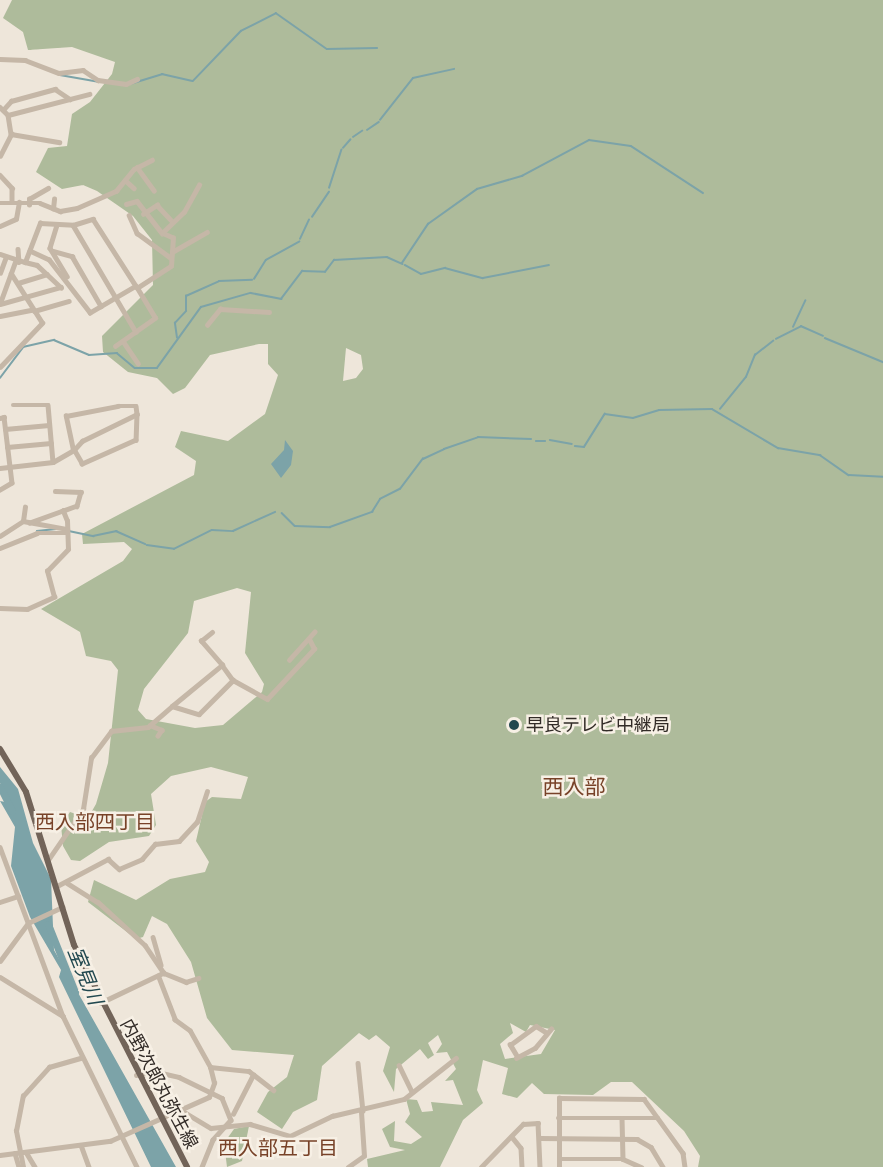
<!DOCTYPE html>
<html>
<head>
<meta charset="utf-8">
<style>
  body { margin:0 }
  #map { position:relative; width:883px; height:1167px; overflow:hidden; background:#eee6da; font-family:"DejaVu Sans","Noto Sans JP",sans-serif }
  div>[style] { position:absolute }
  .green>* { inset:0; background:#aebb9b }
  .water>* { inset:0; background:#7ca3a8 }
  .stream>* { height:1.5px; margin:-0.75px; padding:0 0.75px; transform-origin:0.75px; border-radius:0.75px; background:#7ca3a8 }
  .river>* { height:7px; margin:-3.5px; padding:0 3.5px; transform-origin:3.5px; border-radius:3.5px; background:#7ca3a8 }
  .minor>* { height:4.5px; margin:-2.25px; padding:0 2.25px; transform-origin:2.25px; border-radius:2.25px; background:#c5b7a7 }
  .major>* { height:6px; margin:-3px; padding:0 3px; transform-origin:3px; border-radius:3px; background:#726459 }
  .dots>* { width:16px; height:16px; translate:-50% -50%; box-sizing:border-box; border:3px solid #f7f0e5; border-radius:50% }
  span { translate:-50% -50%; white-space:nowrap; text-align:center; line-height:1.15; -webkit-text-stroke:5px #f7f0e5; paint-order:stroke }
  .poi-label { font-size:18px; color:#322b27 }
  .left { translate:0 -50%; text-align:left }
  .street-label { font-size:18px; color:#322b27 }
  .neighbourhood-label { font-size:20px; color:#784228 }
  .water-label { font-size:20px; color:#21484f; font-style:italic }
  .quarter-label { font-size:21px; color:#784228 }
</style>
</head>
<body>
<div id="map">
  <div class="green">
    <i style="clip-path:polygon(evenodd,12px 0,883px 0,883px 1167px,698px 1167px,700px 1156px,684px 1131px,632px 1082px,611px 1082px,593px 1095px,544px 1094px,532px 1083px,517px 1098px,502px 1094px,508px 1068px,483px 1060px,477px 1090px,483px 1103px,463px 1120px,440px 1167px,368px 1167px,367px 1159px,405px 1150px,390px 1147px,382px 1129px,395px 1121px,394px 1141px,411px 1144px,422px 1137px,405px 1122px,410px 1114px,406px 1099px,417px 1100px,422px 1112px,433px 1111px,431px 1102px,463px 1105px,453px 1080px,445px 1081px,456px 1069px,447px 1052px,436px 1053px,442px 1044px,438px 1035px,428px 1043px,434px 1055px,428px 1059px,420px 1049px,396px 1069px,394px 1092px,383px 1071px,390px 1047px,376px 1035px,369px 1040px,359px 1033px,322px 1066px,317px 1100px,293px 1112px,282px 1129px,257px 1112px,268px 1092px,287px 1077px,294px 1055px,232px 1050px,207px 1018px,191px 962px,167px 924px,152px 916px,143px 937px,136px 939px,88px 902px,94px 880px,136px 900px,170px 879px,205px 872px,209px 862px,196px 841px,205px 802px,212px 797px,241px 799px,248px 777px,211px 767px,171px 776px,151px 794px,156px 825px,149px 836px,109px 842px,80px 861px,71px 860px,63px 846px,61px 825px,70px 812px,88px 818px,96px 804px,108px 763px,118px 670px,111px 661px,86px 656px,80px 632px,41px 609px,123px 561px,132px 549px,124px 542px,83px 544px,82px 534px,194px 475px,196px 461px,175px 447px,181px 431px,228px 441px,265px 414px,278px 375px,268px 364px,268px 344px,259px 344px,210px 355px,185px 388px,173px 394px,157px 378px,128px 372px,103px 352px,102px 336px,153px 285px,152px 240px,133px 216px,97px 191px,83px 185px,62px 189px,36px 172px,48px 148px,67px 146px,72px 114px,90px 102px,112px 74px,115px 62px,72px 47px,28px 50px,23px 32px,3px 18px,12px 0,346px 348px,361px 355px,363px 369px,356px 378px,343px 381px,346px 348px,12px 0,237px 588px,251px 592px,245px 653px,264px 684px,262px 692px,223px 725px,195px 728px,146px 719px,138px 710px,144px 689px,188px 633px,194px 601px,237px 588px,12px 0,510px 1023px,526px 1032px,530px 1025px,555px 1030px,541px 1054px,505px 1059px,500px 1044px,513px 1033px,510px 1023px)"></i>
    <i style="clip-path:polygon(249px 1126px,242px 1161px,227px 1167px,224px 1143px,234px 1129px)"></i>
  </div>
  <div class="water">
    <i style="clip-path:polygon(285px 440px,293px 451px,291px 465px,281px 478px,271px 464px,284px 450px)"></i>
    <i style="clip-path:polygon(0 767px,18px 789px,33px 843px,51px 879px,54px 950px,176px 1167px,151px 1167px,59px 977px,61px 970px,30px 917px,11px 866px,15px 827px,0 801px,10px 803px,0 783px)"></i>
  </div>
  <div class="stream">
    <i style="left:60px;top:75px;width:40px;rotate:10deg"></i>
    <i style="left:193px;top:81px;width:69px;rotate:-46.2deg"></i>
    <i style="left:241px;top:31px;width:39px;rotate:-27deg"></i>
    <i style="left:276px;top:13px;width:62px;rotate:35.2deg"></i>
    <i style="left:327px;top:49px;width:50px;rotate:-1.1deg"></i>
    <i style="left:127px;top:85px;width:37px;rotate:-17deg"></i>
    <i style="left:162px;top:74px;width:31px;rotate:13deg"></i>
    <i style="left:380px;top:120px;width:53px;rotate:-51.8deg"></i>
    <i style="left:413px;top:78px;width:42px;rotate:-12.4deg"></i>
    <i style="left:367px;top:130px;width:14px;rotate:-34deg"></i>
    <i style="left:353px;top:137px;width:11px;rotate:-34deg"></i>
    <i style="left:343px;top:148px;width:11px;rotate:-49deg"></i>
    <i style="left:329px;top:188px;width:40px;rotate:-72deg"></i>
    <i style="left:312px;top:217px;width:30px;rotate:-56deg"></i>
    <i style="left:300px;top:239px;width:21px;rotate:-65deg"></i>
    <i style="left:402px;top:263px;width:47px;rotate:-56.3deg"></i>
    <i style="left:428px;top:224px;width:60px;rotate:-35.5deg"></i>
    <i style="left:477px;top:189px;width:47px;rotate:-16.1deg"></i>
    <i style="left:522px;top:176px;width:76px;rotate:-28.2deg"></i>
    <i style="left:589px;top:140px;width:42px;rotate:8.1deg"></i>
    <i style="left:631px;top:146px;width:86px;rotate:33.1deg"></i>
    <i style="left:405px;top:265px;width:18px;rotate:29deg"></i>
    <i style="left:421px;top:274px;width:25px;rotate:-14deg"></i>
    <i style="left:445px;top:268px;width:39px;rotate:15deg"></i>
    <i style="left:483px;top:278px;width:67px;rotate:-11.1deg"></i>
    <i style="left:254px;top:279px;width:22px;rotate:-58deg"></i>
    <i style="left:266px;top:260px;width:38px;rotate:-29deg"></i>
    <i style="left:251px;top:293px;width:31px;rotate:11deg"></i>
    <i style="left:281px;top:299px;width:35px;rotate:-53deg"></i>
    <i style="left:302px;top:271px;width:23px;rotate:2deg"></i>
    <i style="left:325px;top:272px;width:15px;rotate:-53deg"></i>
    <i style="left:334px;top:260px;width:53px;rotate:-3.2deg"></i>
    <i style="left:387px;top:257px;width:17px;rotate:24deg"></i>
    <i style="left:793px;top:327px;width:29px;rotate:-65deg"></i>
    <i style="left:177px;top:338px;width:15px;rotate:-98deg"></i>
    <i style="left:175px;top:323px;width:16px;rotate:-47deg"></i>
    <i style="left:186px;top:311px;width:15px;rotate:-90deg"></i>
    <i style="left:186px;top:296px;width:36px;rotate:-24deg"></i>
    <i style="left:219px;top:281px;width:33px;rotate:-2deg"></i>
    <i style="left:825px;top:338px;width:63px;rotate:22.5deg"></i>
    <i style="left:776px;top:339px;width:28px;rotate:-27deg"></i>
    <i style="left:801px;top:326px;width:24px;rotate:24deg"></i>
    <i style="left:0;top:378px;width:39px;rotate:-53deg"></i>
    <i style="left:23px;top:347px;width:32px;rotate:-13deg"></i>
    <i style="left:54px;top:340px;width:38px;rotate:23deg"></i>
    <i style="left:89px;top:355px;width:28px;rotate:-4deg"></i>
    <i style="left:117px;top:353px;width:23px;rotate:40deg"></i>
    <i style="left:135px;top:368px;width:22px"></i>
    <i style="left:157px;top:368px;width:75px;rotate:-54.2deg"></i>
    <i style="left:201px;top:307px;width:51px;rotate:-15.9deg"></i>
    <i style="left:720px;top:409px;width:41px;rotate:-50.9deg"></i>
    <i style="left:746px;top:377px;width:24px;rotate:-68deg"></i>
    <i style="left:755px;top:355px;width:23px;rotate:-38deg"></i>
    <i style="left:550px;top:440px;width:22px;rotate:10deg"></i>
    <i style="left:536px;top:441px;width:9px"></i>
    <i style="left:575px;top:446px;width:9px;rotate:6deg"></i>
    <i style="left:584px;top:447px;width:39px;rotate:-58deg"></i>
    <i style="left:605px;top:414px;width:28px;rotate:8deg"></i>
    <i style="left:633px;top:418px;width:27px;rotate:-17deg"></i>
    <i style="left:659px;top:410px;width:53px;rotate:-1.1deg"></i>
    <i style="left:712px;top:409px;width:77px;rotate:30.6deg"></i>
    <i style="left:778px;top:448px;width:43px;rotate:9.5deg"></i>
    <i style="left:820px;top:455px;width:35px;rotate:35deg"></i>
    <i style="left:849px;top:475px;width:34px;rotate:3deg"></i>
    <i style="left:282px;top:513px;width:18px;rotate:45deg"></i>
    <i style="left:295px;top:526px;width:35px;rotate:2deg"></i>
    <i style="left:330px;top:527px;width:45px;rotate:-19.7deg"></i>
    <i style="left:372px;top:512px;width:15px;rotate:-58deg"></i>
    <i style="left:380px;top:499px;width:22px;rotate:-27deg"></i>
    <i style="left:400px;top:489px;width:38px;rotate:-53deg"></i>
    <i style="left:423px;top:459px;width:23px;rotate:-25deg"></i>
    <i style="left:444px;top:449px;width:36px;rotate:-19deg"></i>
    <i style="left:478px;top:437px;width:53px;rotate:2.2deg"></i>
    <i style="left:37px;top:531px;width:19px;rotate:-6deg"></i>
    <i style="left:69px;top:531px;width:25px;rotate:12deg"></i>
    <i style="left:93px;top:536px;width:24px;rotate:-12deg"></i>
    <i style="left:116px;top:531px;width:32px;rotate:24deg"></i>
    <i style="left:147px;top:545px;width:27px;rotate:8deg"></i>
    <i style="left:174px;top:549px;width:42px;rotate:-26.6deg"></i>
    <i style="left:212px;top:530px;width:21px;rotate:3deg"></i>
    <i style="left:233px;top:531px;width:46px;rotate:-24.3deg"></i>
  </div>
  <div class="river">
    <i style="left:0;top:787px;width:27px;rotate:63deg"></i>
    <i style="left:48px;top:924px;width:73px;rotate:68.3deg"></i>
  </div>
  <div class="minor">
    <i style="left:0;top:59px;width:25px;rotate:2deg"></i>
    <i style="left:25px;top:60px;width:36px;rotate:21deg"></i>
    <i style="left:59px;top:73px;width:24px;rotate:-7deg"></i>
    <i style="left:83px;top:70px;width:18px;rotate:34deg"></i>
    <i style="left:98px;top:80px;width:28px;rotate:8deg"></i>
    <i style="left:126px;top:84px;width:12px;rotate:-24deg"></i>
    <i style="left:0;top:107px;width:11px;rotate:45deg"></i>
    <i style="left:8px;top:115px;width:19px;rotate:81deg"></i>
    <i style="left:11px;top:134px;width:49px;rotate:9.5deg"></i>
    <i style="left:3px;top:110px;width:12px;rotate:-48deg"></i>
    <i style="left:11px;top:101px;width:46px;rotate:-15.3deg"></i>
    <i style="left:55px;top:89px;width:18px;rotate:34deg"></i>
    <i style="left:8px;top:115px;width:84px;rotate:-14.5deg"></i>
    <i style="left:0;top:156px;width:25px;rotate:-63deg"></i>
    <i style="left:137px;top:167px;width:29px;rotate:54deg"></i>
    <i style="left:0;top:175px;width:18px;rotate:47deg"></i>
    <i style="left:12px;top:188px;width:14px;rotate:90deg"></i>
    <i style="left:125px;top:180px;width:12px;rotate:42deg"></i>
    <i style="left:0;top:203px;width:40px"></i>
    <i style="left:40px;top:203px;width:22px;rotate:22deg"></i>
    <i style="left:60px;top:211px;width:17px;rotate:-10deg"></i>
    <i style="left:77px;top:208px;width:43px;rotate:-23.6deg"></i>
    <i style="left:116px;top:191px;width:28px;rotate:-51deg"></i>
    <i style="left:134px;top:169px;width:20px;rotate:-27deg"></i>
    <i style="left:126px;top:204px;width:11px;rotate:-15deg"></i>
    <i style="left:137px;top:201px;width:41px;rotate:52deg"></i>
    <i style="left:29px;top:205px;width:6px;rotate:-90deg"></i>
    <i style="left:29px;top:199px;width:22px;rotate:-30deg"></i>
    <i style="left:53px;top:209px;width:10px;rotate:-84deg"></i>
    <i style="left:143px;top:214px;width:17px;rotate:-33deg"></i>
    <i style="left:157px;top:205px;width:22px;rotate:47deg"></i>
    <i style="left:129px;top:215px;width:20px;rotate:66deg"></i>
    <i style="left:137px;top:233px;width:42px;rotate:36.3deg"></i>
    <i style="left:57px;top:225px;width:24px;rotate:107deg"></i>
    <i style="left:50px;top:248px;width:33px;rotate:59deg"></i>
    <i style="left:73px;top:225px;width:124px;rotate:59.5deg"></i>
    <i style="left:0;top:226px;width:17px;rotate:-24deg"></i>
    <i style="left:16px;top:219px;width:17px;rotate:-80deg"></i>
    <i style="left:18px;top:249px;width:13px;rotate:86deg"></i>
    <i style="left:53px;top:251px;width:20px;rotate:15deg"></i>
    <i style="left:72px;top:256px;width:58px;rotate:59.9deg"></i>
    <i style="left:172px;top:252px;width:40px;rotate:-29.7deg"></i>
    <i style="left:0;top:254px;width:26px;rotate:18deg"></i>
    <i style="left:25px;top:262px;width:42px;rotate:-69deg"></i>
    <i style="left:40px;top:223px;width:33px;rotate:3deg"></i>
    <i style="left:73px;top:225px;width:21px;rotate:-17deg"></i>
    <i style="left:93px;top:219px;width:80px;rotate:57.3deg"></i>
    <i style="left:136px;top:286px;width:53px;rotate:149.6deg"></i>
    <i style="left:90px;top:313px;width:67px;rotate:-127.7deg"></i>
    <i style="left:49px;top:260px;width:21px;rotate:-155deg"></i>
    <i style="left:25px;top:262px;width:12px;rotate:14deg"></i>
    <i style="left:37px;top:265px;width:33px;rotate:43deg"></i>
    <i style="left:0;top:273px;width:15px;rotate:-70deg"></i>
    <i style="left:18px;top:283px;width:30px;rotate:-17deg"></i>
    <i style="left:137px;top:288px;width:40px;rotate:-32.9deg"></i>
    <i style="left:171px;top:266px;width:28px;rotate:-86deg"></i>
    <i style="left:173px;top:238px;width:12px;rotate:-156deg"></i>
    <i style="left:162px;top:233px;width:30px;rotate:-44deg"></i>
    <i style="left:184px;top:212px;width:31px;rotate:-61deg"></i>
    <i style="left:0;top:303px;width:44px;rotate:-69.9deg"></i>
    <i style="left:0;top:304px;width:63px;rotate:-15.6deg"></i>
    <i style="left:34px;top:311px;width:36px;rotate:-16deg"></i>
    <i style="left:0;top:316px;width:32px;rotate:-11deg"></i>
    <i style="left:207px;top:325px;width:21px;rotate:-51deg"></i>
    <i style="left:220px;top:309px;width:49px;rotate:3.5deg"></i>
    <i style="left:123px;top:341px;width:27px;rotate:56deg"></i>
    <i style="left:115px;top:346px;width:49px;rotate:-35deg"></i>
    <i style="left:155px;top:318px;width:35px;rotate:-121deg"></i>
    <i style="left:0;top:367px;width:61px;rotate:-46.3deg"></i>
    <i style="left:42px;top:323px;width:58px;rotate:-122.3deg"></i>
    <i style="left:13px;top:405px;width:35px"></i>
    <i style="left:48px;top:405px;width:57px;rotate:85deg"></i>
    <i style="left:137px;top:414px;width:26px;rotate:92deg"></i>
    <i style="left:136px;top:440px;width:59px;rotate:156deg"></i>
    <i style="left:82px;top:464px;width:16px;rotate:-120deg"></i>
    <i style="left:74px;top:450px;width:12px;rotate:-48deg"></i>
    <i style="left:82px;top:441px;width:61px;rotate:-26.1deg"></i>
    <i style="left:0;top:418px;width:4px;rotate:-14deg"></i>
    <i style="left:4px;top:417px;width:66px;rotate:83.1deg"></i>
    <i style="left:12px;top:483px;width:14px;rotate:150deg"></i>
    <i style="left:5px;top:429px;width:44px;rotate:-5.2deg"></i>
    <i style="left:7px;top:447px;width:44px;rotate:-5.2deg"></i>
    <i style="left:73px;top:450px;width:35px;rotate:-102deg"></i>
    <i style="left:66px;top:416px;width:53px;rotate:-10.9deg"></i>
    <i style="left:118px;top:406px;width:18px"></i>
    <i style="left:136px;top:406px;width:8px;rotate:83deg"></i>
    <i style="left:0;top:468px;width:53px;rotate:-6.5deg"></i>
    <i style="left:53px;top:462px;width:24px;rotate:-30deg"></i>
    <i style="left:55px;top:491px;width:26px;rotate:2deg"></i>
    <i style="left:81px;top:492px;width:15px;rotate:106deg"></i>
    <i style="left:77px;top:506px;width:15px;rotate:160deg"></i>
    <i style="left:23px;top:521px;width:14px;rotate:-82deg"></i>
    <i style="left:0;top:536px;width:27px;rotate:-33deg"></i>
    <i style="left:23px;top:521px;width:45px;rotate:10.3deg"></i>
    <i style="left:0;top:548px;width:40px;rotate:-22deg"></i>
    <i style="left:37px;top:533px;width:29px"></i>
    <i style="left:0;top:608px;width:27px;rotate:2deg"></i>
    <i style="left:27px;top:609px;width:30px;rotate:-24deg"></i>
    <i style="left:54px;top:597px;width:27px;rotate:-105deg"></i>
    <i style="left:47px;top:571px;width:30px;rotate:-46deg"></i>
    <i style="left:68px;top:549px;width:28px;rotate:-92deg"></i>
    <i style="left:67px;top:521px;width:11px;rotate:-112deg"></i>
    <i style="left:63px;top:511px;width:35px;rotate:160deg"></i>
    <i style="left:289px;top:660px;width:38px;rotate:-48deg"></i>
    <i style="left:222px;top:665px;width:19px;rotate:54deg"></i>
    <i style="left:172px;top:706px;width:65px;rotate:-39.4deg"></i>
    <i style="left:222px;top:665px;width:32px;rotate:-131deg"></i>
    <i style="left:201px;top:641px;width:14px;rotate:-39deg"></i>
    <i style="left:150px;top:725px;width:13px;rotate:23deg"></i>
    <i style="left:162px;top:730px;width:7px;rotate:124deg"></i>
    <i style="left:0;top:847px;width:180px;rotate:69.6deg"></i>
    <i style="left:63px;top:1016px;width:168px;rotate:63.9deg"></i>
    <i style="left:48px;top:860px;width:62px;rotate:-55.5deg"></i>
    <i style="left:83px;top:809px;width:52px;rotate:-81.1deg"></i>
    <i style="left:91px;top:758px;width:34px;rotate:-53deg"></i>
    <i style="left:111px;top:731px;width:37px;rotate:-6deg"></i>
    <i style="left:148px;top:727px;width:32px;rotate:-41deg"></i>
    <i style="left:172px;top:706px;width:28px;rotate:17deg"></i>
    <i style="left:199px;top:714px;width:48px;rotate:-45deg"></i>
    <i style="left:233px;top:680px;width:39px;rotate:29deg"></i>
    <i style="left:267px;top:699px;width:69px;rotate:-46.8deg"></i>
    <i style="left:314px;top:649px;width:9px;rotate:-117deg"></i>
    <i style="left:67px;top:883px;width:36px;rotate:32deg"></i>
    <i style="left:98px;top:902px;width:64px;rotate:42.5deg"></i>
    <i style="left:145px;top:945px;width:34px;rotate:56deg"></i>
    <i style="left:164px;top:973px;width:70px;rotate:154.5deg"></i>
    <i style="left:57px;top:886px;width:58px;rotate:-27.9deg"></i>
    <i style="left:108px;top:859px;width:15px;rotate:42deg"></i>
    <i style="left:119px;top:869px;width:25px;rotate:-23deg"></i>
    <i style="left:142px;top:859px;width:20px;rotate:-49deg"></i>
    <i style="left:155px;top:844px;width:24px;rotate:-7deg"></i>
    <i style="left:179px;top:841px;width:26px;rotate:-47deg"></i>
    <i style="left:197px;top:822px;width:32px;rotate:-72deg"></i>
    <i style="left:0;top:902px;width:19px;rotate:-18deg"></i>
    <i style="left:153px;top:937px;width:29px;rotate:74deg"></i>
    <i style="left:0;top:961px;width:47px;rotate:-53.6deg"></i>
    <i style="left:28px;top:923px;width:38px;rotate:-25deg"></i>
    <i style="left:164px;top:973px;width:24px;rotate:22deg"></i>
    <i style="left:186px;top:982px;width:13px;rotate:-18deg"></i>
    <i style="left:0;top:977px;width:74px;rotate:31.8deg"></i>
    <i style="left:516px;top:1055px;width:12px;rotate:-121deg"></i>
    <i style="left:510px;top:1045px;width:32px;rotate:-36deg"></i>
    <i style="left:536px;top:1026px;width:13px;rotate:32deg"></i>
    <i style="left:516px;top:1058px;width:21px;rotate:-28deg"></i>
    <i style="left:535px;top:1048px;width:25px;rotate:-50deg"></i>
    <i style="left:358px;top:1063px;width:48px;rotate:84.1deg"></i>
    <i style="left:399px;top:1065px;width:30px;rotate:64deg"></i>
    <i style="left:210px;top:1067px;width:39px;rotate:6deg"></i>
    <i style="left:249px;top:1071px;width:31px;rotate:38deg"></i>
    <i style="left:136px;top:1075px;width:17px;rotate:-13deg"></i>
    <i style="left:153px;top:1071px;width:27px;rotate:13deg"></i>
    <i style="left:179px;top:1077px;width:48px;rotate:26deg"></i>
    <i style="left:222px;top:1098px;width:24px;rotate:68deg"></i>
    <i style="left:231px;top:1120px;width:27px;rotate:132deg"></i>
    <i style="left:213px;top:1140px;width:29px;rotate:112deg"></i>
    <i style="left:184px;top:1112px;width:31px;rotate:31deg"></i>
    <i style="left:211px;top:1128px;width:39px;rotate:-6deg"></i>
    <i style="left:250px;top:1124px;width:42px;rotate:16.7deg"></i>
    <i style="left:290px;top:1136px;width:47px;rotate:-25.5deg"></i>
    <i style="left:332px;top:1116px;width:74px;rotate:-13.3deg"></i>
    <i style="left:404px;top:1099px;width:66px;rotate:-38.3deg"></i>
    <i style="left:233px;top:1114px;width:44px;rotate:-62.9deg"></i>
    <i style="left:558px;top:1118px;width:100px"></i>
    <i style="left:622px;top:1118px;width:41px;rotate:88.6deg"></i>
    <i style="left:512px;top:1137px;width:14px;rotate:51deg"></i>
    <i style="left:521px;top:1148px;width:19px;rotate:87deg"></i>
    <i style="left:540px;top:1138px;width:97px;rotate:0.6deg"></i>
    <i style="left:637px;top:1139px;width:16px;rotate:30deg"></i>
    <i style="left:651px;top:1147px;width:23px;rotate:59deg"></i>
    <i style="left:81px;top:1145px;width:23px;rotate:70deg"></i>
    <i style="left:26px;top:1152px;width:17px;rotate:59deg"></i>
    <i style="left:15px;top:1153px;width:15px;rotate:74deg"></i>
    <i style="left:0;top:1155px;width:111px;rotate:-7.3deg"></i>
    <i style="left:110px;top:1141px;width:108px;rotate:-24deg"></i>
    <i style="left:209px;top:1097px;width:15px;rotate:-70deg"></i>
    <i style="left:214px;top:1083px;width:16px;rotate:-104deg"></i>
    <i style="left:210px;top:1067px;width:41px;rotate:-119.1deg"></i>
    <i style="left:190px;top:1031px;width:19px;rotate:-144deg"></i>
    <i style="left:175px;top:1020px;width:47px;rotate:-111.1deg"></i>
    <i style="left:559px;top:1159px;width:64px"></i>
    <i style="left:623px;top:1159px;width:20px;rotate:24deg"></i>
    <i style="left:23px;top:1167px;width:37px;rotate:-101deg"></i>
    <i style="left:16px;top:1131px;width:36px;rotate:-79deg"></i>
    <i style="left:23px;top:1096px;width:39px;rotate:-48deg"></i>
    <i style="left:49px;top:1067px;width:33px;rotate:-16deg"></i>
    <i style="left:348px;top:1167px;width:19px;rotate:-35deg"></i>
    <i style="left:364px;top:1156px;width:44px;rotate:-93.9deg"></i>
    <i style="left:481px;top:1167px;width:60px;rotate:-45.7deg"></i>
    <i style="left:523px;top:1124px;width:15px;rotate:-4deg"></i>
    <i style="left:538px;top:1123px;width:44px;rotate:87.4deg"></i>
    <i style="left:559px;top:1167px;width:69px;rotate:-90deg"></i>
    <i style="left:559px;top:1098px;width:85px;rotate:0.7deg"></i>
    <i style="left:644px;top:1099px;width:67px;rotate:54.2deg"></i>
    <i style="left:683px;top:1153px;width:14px;rotate:82deg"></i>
  </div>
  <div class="major">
    <i style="left:0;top:749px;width:50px;rotate:58.8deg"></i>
    <i style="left:26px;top:792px;width:160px;rotate:72.6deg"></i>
    <i style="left:74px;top:945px;width:249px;rotate:63deg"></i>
  </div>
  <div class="dots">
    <i style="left:514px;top:725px;background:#21484f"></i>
  </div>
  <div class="poi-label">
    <span class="left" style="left:526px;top:725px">早良テレビ中継局</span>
  </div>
  <div class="street-label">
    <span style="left:159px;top:1084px;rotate:62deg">内野次郎丸弥生線</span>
  </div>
  <div class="neighbourhood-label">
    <span style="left:95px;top:822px">西入部四丁目</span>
    <span style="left:278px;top:1148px">西入部五丁目</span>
  </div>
  <div class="water-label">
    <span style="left:85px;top:976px;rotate:68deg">室見川</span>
  </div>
  <div class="quarter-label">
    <span style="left:574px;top:787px">西入部</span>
  </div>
</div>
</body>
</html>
